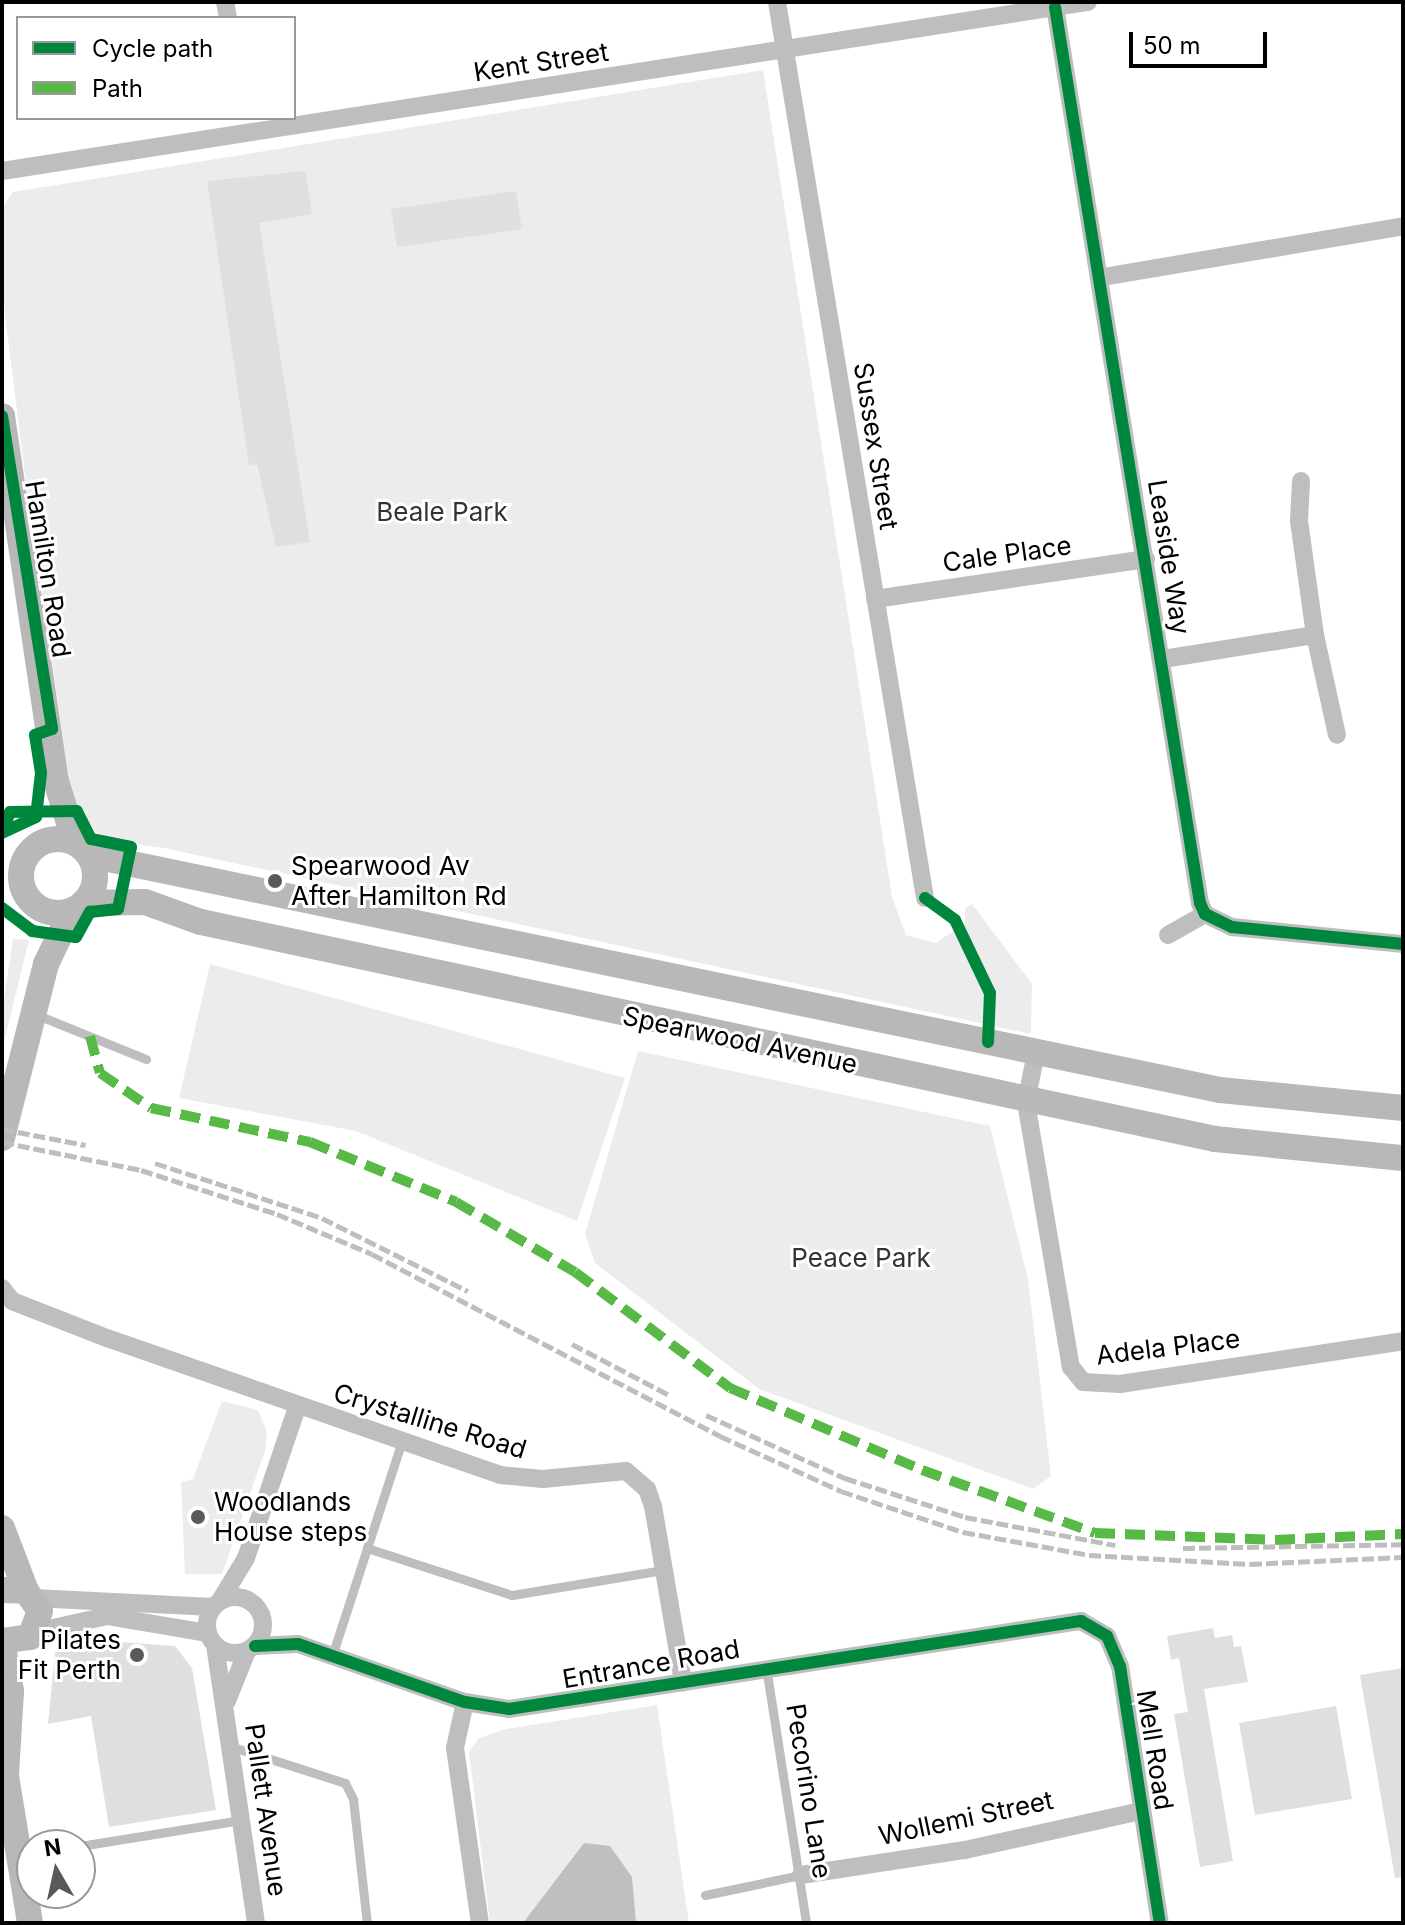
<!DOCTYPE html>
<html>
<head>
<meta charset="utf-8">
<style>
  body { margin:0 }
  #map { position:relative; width:1405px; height:1925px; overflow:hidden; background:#fff; font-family:Inter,sans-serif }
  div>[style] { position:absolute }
  .green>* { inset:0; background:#ececec }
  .water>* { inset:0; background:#bfbfbf }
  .building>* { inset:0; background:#dfdfdf }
  .service>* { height:9px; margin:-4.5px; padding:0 4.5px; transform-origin:4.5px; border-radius:4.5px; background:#bebebe }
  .minor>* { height:18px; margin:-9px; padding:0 9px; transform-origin:9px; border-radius:9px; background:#bebebe }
  .minor>.ring { margin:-9px; padding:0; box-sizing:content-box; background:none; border:18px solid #bebebe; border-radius:50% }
  .secondary>* { height:26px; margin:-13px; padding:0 13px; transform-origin:13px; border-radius:13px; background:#b8b8b8 }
  .secondary>.ring { margin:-13px; padding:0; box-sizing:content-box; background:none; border:26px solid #b8b8b8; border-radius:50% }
  .rail>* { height:5px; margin-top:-2.5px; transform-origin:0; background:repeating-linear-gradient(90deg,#bebebe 0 12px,transparent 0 16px) }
  .quiet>* { height:10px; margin-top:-5px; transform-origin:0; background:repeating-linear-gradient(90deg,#58b947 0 20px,transparent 0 30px) }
  .cycleway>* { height:12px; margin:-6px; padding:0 6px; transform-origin:6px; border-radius:6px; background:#00873e }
  .dots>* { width:22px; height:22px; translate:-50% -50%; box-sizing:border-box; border:4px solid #fff; border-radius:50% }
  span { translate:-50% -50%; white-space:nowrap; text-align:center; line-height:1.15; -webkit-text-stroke:6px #fff; paint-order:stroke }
  .street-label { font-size:26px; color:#000 }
  .park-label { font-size:26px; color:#333 }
  .poi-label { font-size:26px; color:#000 }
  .left { translate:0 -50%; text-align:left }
  .right { translate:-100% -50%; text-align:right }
  .frame { position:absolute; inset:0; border:4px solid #000; pointer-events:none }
  .legend { position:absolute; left:16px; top:16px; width:280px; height:104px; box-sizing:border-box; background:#fff; border:2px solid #999; margin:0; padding:10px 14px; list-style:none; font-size:24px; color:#000 }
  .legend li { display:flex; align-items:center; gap:16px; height:40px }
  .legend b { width:40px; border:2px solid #999 }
  .north { position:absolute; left:16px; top:1829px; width:80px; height:80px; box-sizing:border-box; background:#fff; border:2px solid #999; border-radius:50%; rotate:351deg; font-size:22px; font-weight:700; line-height:32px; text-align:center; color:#000 }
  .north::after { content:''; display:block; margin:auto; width:28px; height:36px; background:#595959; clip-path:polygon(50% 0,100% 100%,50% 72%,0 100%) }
  .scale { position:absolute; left:1129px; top:32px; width:138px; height:36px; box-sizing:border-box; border:4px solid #000; border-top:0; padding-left:10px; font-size:24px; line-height:28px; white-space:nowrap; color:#000; -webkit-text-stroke:6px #fff; paint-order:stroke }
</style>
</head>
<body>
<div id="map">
  <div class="green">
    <i style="clip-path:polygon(763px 70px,892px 897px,906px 935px,936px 943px,965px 923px,965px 908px,972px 904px,1032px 984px,1031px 1034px,164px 848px,102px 840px,72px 799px,26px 483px,2px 290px,2px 208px,13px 192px)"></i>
    <i style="clip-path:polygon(13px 939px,29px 940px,2px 1050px,2px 1012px)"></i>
    <i style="clip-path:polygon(210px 964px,625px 1078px,577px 1221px,356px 1131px,179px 1098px)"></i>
    <i style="clip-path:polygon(638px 1051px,990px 1126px,1028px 1279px,1051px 1476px,1033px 1489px,759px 1389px,595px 1263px,585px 1234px)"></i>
    <i style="clip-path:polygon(222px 1401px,258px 1410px,267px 1432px,265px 1451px,222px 1574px,185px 1574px,181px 1482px,193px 1479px)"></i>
    <i style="clip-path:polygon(657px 1705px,689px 1923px,490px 1923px,469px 1752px,479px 1738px,506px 1729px)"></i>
  </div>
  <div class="water">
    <i style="clip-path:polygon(584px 1843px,610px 1846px,632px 1877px,636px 1923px,523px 1923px)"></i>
  </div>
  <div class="building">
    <i style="clip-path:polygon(305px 171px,312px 214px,259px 223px,310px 542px,276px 547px,257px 464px,249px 465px,207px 181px)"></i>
    <i style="clip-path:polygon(516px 191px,522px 229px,397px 247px,391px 209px)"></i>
    <i style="clip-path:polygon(1213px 1628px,1215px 1638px,1232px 1635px,1234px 1647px,1241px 1646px,1248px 1682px,1204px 1689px,1233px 1861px,1200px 1867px,1174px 1714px,1188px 1712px,1179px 1658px,1171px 1660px,1167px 1636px)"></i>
    <i style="clip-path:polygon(105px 1641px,175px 1646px,192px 1668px,216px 1810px,109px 1827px,91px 1716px,48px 1724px,55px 1653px,64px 1646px)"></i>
    <i style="clip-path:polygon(1403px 1668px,1403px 1877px,1395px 1878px,1360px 1675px)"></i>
    <i style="clip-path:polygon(1336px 1706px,1352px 1799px,1255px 1815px,1239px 1723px)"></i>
  </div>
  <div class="service">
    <i style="left:35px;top:1014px;width:120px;rotate:22.1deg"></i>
    <i style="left:367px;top:1548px;width:152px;rotate:18deg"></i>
    <i style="left:512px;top:1595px;width:153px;rotate:-9.4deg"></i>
    <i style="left:332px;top:1656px;width:226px;rotate:-72deg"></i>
    <i style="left:766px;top:1667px;width:259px;rotate:81.1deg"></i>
    <i style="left:230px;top:1746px;width:121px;rotate:17.8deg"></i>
    <i style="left:345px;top:1783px;width:18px;rotate:63deg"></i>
    <i style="left:353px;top:1799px;width:125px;rotate:83.6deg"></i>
    <i style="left:80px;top:1846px;width:163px;rotate:-9.2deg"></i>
    <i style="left:705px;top:1895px;width:98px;rotate:-11.8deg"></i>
  </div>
  <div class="minor">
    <i style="left:225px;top:2px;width:16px;rotate:79deg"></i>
    <i style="left:777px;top:2px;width:908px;rotate:80.62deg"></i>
    <i style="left:1055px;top:7px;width:908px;rotate:80.81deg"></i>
    <i style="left:1200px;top:903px;width:12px;rotate:66deg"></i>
    <i style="left:1205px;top:914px;width:30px;rotate:26deg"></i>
    <i style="left:1232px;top:927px;width:172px;rotate:5.7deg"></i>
    <i style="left:2px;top:171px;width:1099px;rotate:-8.85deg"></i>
    <i style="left:1103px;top:277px;width:304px;rotate:-9.6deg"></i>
    <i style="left:1301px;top:481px;width:40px;rotate:92.9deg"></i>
    <i style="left:1299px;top:521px;width:115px;rotate:82deg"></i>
    <i style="left:1315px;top:635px;width:102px;rotate:77.6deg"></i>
    <i style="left:875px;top:599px;width:274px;rotate:-8.4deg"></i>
    <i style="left:1163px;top:659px;width:154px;rotate:-9deg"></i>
    <i style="left:1168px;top:935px;width:43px;rotate:-29.6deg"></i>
    <i style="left:1036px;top:1053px;width:50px;rotate:101.5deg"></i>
    <i style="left:1026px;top:1102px;width:269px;rotate:80.4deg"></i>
    <i style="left:1071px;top:1367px;width:19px;rotate:51deg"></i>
    <i style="left:1083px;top:1382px;width:37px;rotate:3deg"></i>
    <i style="left:1120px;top:1384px;width:286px;rotate:-8.6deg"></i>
    <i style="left:2px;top:1288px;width:16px;rotate:52deg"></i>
    <i style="left:12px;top:1301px;width:102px;rotate:21.3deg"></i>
    <i style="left:107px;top:1338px;width:416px;rotate:19.2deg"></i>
    <i style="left:500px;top:1475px;width:43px;rotate:5.3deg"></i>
    <i style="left:543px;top:1479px;width:83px;rotate:-5.5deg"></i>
    <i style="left:626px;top:1471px;width:28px;rotate:41deg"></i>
    <i style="left:647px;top:1489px;width:18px;rotate:71deg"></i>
    <i style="left:653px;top:1506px;width:179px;rotate:80.3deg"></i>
    <i class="ring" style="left:207px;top:1597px;width:38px;height:38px"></i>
    <i style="left:34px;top:1598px;width:179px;rotate:2.9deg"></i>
    <i style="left:220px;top:1601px;width:50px;rotate:-58.8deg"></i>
    <i style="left:246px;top:1558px;width:159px;rotate:-71.3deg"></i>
    <i style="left:35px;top:1632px;width:74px;rotate:-12.5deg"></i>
    <i style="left:107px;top:1616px;width:101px;rotate:9.6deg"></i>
    <i style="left:215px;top:1645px;width:281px;rotate:81.6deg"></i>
    <i style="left:255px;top:1646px;width:43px;rotate:-2.7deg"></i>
    <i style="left:298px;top:1644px;width:177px;rotate:19.2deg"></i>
    <i style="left:465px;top:1702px;width:45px;rotate:9deg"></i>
    <i style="left:509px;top:1709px;width:579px;rotate:-8.75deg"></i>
    <i style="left:1081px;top:1621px;width:30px;rotate:30deg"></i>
    <i style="left:1107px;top:1636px;width:33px;rotate:67deg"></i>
    <i style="left:1120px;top:1666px;width:260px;rotate:81.2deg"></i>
    <i style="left:227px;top:1701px;width:54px;rotate:-68.2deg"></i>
    <i style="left:465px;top:1702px;width:47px;rotate:102.3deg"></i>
    <i style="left:455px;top:1748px;width:177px;rotate:81.9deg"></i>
    <i style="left:801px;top:1875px;width:166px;rotate:-8.7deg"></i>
    <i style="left:965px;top:1850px;width:180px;rotate:-12.5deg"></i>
  </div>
  <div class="secondary">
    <i style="left:2px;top:416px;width:369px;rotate:81.6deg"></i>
    <i style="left:56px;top:781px;width:64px;rotate:72.7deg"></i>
    <i class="ring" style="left:21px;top:839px;width:48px;height:48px"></i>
    <i style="left:89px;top:855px;width:1155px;rotate:11.74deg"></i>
    <i style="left:1220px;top:1090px;width:184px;rotate:5.6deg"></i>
    <i style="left:83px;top:903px;width:62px;rotate:-0.9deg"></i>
    <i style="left:145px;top:902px;width:59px;rotate:19.7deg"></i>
    <i style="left:201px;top:922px;width:1037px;rotate:12.08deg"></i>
    <i style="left:1215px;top:1139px;width:189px;rotate:5.8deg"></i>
    <i style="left:2px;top:1138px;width:179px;rotate:-75.8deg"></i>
    <i style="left:46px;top:964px;width:60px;rotate:-64.3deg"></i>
    <i style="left:2px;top:1528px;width:67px;rotate:69.1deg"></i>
    <i style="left:2px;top:1590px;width:24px;rotate:2deg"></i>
    <i style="left:26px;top:1591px;width:24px;rotate:55deg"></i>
    <i style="left:40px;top:1611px;width:28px;rotate:111deg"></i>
    <i style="left:30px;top:1637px;width:28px;rotate:172deg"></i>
    <i style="left:2px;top:1641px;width:51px;rotate:79.8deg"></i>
    <i style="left:11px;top:1691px;width:85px;rotate:93.4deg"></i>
    <i style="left:6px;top:1776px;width:149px;rotate:80.7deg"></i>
  </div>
  <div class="rail">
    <i style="left:2px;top:1129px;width:85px;rotate:10.9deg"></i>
    <i style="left:2px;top:1142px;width:142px;rotate:11.4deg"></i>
    <i style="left:141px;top:1170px;width:143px;rotate:17.9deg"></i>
    <i style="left:277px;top:1214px;width:103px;rotate:22.8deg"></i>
    <i style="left:372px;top:1254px;width:393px;rotate:27.6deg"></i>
    <i style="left:720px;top:1436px;width:133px;rotate:24.4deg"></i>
    <i style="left:841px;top:1491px;width:129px;rotate:18.6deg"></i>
    <i style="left:963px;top:1532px;width:128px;rotate:10.3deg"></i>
    <i style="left:1089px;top:1555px;width:161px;rotate:3.2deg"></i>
    <i style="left:1250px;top:1564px;width:153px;rotate:-2.6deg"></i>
    <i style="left:155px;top:1163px;width:176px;rotate:18.2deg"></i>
    <i style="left:322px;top:1218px;width:163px;rotate:26.6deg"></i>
    <i style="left:572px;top:1344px;width:112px;rotate:27.7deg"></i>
    <i style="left:706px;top:1415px;width:153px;rotate:24.4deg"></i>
    <i style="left:845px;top:1478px;width:126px;rotate:18deg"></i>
    <i style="left:965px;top:1517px;width:153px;rotate:10.6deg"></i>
    <i style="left:1183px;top:1548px;width:220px;rotate:-1deg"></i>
  </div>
  <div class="quiet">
    <i style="left:90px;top:1036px;width:38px;rotate:75deg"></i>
    <i style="left:100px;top:1073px;width:62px;rotate:34.5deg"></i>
    <i style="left:151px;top:1108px;width:163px;rotate:12.1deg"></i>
    <i style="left:310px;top:1142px;width:158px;rotate:22.3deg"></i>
    <i style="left:456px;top:1202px;width:138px;rotate:30.5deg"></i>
    <i style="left:575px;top:1272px;width:194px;rotate:36.8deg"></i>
    <i style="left:730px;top:1388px;width:209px;rotate:23.1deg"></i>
    <i style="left:922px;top:1470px;width:184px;rotate:20deg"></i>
    <i style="left:1095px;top:1533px;width:180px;rotate:2.2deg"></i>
    <i style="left:1275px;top:1540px;width:128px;rotate:-2.7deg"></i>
  </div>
  <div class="cycleway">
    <i style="left:1055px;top:7px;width:908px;rotate:80.81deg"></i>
    <i style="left:1200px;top:903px;width:12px;rotate:66deg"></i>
    <i style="left:1205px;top:914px;width:30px;rotate:26deg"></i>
    <i style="left:1232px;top:927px;width:172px;rotate:5.7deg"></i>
    <i style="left:2px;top:416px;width:317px;rotate:80.9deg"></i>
    <i style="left:52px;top:729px;width:18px;rotate:161deg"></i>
    <i style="left:35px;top:735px;width:38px;rotate:81deg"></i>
    <i style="left:41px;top:773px;width:44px;rotate:96.5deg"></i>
    <i style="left:36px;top:817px;width:38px;rotate:155deg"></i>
    <i style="left:925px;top:898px;width:37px;rotate:36deg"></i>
    <i style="left:955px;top:920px;width:81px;rotate:64.4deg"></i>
    <i style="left:990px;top:993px;width:49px;rotate:92.3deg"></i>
    <i style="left:2px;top:908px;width:38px;rotate:37deg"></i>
    <i style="left:32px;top:931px;width:44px;rotate:7.8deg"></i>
    <i style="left:76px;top:937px;width:29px;rotate:-61deg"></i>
    <i style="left:90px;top:912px;width:28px;rotate:-6deg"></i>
    <i style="left:118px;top:909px;width:63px;rotate:-78.2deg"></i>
    <i style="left:131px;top:847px;width:41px;rotate:-168.7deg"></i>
    <i style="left:91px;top:839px;width:31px;rotate:-117deg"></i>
    <i style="left:77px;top:811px;width:67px;rotate:179.1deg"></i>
    <i style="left:10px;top:812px;width:22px;rotate:111deg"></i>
    <i style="left:255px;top:1646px;width:43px;rotate:-2.7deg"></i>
    <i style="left:298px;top:1644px;width:177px;rotate:19.2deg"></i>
    <i style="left:465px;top:1702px;width:45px;rotate:9deg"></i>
    <i style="left:509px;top:1709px;width:579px;rotate:-8.75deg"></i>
    <i style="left:1081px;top:1621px;width:30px;rotate:30deg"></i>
    <i style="left:1107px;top:1636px;width:33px;rotate:67deg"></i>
    <i style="left:1120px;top:1666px;width:260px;rotate:81.2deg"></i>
  </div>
  <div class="dots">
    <i style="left:275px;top:881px;background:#595959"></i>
    <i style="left:198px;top:1517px;background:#595959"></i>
    <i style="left:137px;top:1655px;background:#595959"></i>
  </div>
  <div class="street-label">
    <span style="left:541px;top:62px;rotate:-9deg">Kent Street</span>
    <span style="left:876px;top:446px;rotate:81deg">Sussex Street</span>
    <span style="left:1007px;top:554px;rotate:-8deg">Cale Place</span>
    <span style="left:1169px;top:557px;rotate:81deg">Leaside Way</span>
    <span style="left:48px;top:569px;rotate:81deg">Hamilton Road</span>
    <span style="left:740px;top:1040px;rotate:12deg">Spearwood Avenue</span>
    <span style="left:1168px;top:1347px;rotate:-7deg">Adela Place</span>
    <span style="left:430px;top:1421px;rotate:17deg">Crystalline Road</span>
    <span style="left:651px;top:1664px;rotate:-10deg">Entrance Road</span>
    <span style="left:1155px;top:1750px;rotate:81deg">Mell Road</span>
    <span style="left:809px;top:1791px;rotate:81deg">Pecorino Lane</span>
    <span style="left:266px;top:1810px;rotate:82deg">Pallett Avenue</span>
    <span style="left:966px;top:1818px;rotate:-12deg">Wollemi Street</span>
  </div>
  <div class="park-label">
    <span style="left:442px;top:512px">Beale Park</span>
    <span style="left:861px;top:1258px">Peace Park</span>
  </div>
  <div class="poi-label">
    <span class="left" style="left:291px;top:881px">Spearwood Av<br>After Hamilton Rd</span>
    <span class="left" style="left:214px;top:1517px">Woodlands<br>House steps</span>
    <span class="right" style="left:121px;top:1655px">Pilates<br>Fit Perth</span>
  </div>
  <div class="frame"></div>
  <ul class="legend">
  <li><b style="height:10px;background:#00873e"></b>Cycle path</li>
  <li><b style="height:10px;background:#58b947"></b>Path</li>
  </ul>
  <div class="north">N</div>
  <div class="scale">50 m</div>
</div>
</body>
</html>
